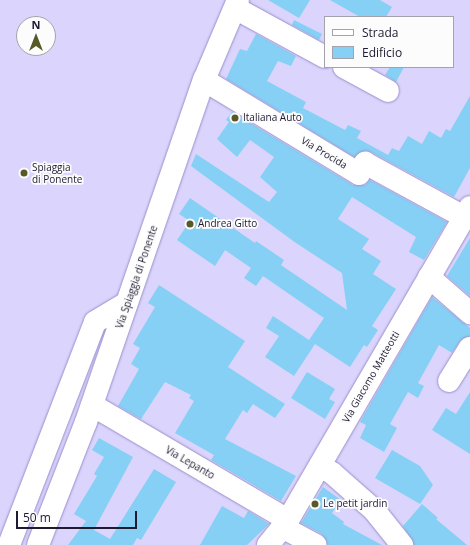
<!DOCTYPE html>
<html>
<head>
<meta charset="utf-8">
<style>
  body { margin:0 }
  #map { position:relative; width:470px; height:545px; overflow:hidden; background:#dbd5fd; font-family:"Open Sans",sans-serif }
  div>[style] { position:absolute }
  .building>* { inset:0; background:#86cff5 }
  .roads { filter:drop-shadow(0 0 1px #9a8ecc) drop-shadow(0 0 1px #9a8ecc) }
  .minor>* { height:22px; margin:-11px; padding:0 11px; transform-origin:11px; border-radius:11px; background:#fff }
  .dots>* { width:11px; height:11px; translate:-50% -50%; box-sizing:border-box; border:2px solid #fcfcfc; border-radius:50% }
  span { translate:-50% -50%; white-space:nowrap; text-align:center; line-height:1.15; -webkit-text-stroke:3.5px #fcfcfc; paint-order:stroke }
  .poi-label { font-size:10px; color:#1f1a32 }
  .left { translate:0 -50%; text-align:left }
  .street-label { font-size:10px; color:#1f1a32 }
  .legend { position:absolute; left:324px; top:16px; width:130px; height:52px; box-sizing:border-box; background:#fcfcfc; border:1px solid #a4a2ab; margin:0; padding:5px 7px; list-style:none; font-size:12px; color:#1f1a32 }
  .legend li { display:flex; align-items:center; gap:8px; height:20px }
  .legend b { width:20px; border:1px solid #a4a2ab }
  .north { position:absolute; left:16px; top:16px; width:40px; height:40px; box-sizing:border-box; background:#fcfcfc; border:1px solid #a4a2ab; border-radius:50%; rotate:0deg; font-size:11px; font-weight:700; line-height:16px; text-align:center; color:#1f1a32 }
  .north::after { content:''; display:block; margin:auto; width:14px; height:18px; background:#575a28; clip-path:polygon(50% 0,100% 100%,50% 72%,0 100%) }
  .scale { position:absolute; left:16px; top:511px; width:121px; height:18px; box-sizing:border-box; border:2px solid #1f1a32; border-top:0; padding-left:5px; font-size:12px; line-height:14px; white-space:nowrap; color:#1f1a32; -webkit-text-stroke:3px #fcfcfc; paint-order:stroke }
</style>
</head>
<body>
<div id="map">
  <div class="building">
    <i style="clip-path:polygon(268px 0,310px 0,299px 18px)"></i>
    <i style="clip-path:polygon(330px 0,380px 0,392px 7px,386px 17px,360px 17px)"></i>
    <i style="clip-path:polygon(294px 20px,322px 34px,319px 40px,292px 25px)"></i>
    <i style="clip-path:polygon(256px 34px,296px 56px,291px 66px,278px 61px,267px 81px,306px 102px,303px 108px,345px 130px,348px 125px,361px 131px,357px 138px,388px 155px,392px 148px,399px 151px,408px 136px,422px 144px,429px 131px,441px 138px,446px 129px,450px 131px,470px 96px,470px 168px,454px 197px,371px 152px,364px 151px,354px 157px,226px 79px,240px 49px,247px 51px)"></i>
    <i style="clip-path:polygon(390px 67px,404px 67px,396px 82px,385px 75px)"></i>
    <i style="clip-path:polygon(232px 112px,353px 185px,365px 185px,370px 180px,447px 222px,424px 260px,409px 252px,416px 237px,352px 197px,338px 219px,369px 239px,362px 249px,381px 261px,373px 274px,396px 289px,372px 326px,378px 330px,367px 347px,364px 345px,350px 367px,315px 344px,294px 376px,265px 357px,279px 336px,266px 328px,273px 316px,309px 340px,324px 318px,263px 276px,256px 286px,244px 278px,251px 268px,225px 250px,215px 266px,177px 240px,190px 221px,179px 214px,190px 198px,255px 243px,256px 241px,284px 260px,281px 265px,347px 310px,342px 273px,296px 243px,191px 166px,196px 154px,269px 202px,277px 192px,260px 177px,274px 157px,250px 140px,237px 157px,217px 139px,229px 122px,226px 120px)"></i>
    <i style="clip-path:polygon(470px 238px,470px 296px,447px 276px)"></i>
    <i style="clip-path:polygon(159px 285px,245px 341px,228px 367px,285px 404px,275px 418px,253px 404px,247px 413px,243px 410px,225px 439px,296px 476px,281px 501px,211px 460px,214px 455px,175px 433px,194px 401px,189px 398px,191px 395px,165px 382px,141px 419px,118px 406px,139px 369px,131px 364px,140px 348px,133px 344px,155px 307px,148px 303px)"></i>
    <i style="clip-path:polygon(432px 297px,470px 328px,470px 336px,460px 341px,452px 353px,439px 345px,418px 383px,424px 386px,418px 398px,408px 392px,390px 424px,397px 428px,384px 452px,360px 438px,366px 425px,360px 422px)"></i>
    <i style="clip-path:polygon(307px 372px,335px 389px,329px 399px,335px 402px,325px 419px,291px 398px)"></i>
    <i style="clip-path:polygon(470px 392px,470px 454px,432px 430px,446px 408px,456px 414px)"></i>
    <i style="clip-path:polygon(99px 438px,133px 457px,94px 530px,110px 539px,154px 469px,176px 482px,141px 540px,137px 538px,133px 545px,68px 545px,86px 521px,74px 514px,97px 476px,94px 474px,104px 457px,92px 450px)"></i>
    <i style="clip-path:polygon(392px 450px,420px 466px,433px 485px,420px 504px,375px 478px)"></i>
    <i style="clip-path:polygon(323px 487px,341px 500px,332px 513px,344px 522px,343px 524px,382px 545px,328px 545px,322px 534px,301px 523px)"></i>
    <i style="clip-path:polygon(422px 504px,438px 518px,436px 519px,467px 545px,414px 545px,403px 526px)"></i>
    <i style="clip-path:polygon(222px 506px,244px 518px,248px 511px,269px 524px,247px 545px,200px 545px)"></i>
  </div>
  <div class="roads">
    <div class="minor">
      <i style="left:235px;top:8px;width:102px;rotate:28.6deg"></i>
      <i style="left:344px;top:67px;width:50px;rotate:28.6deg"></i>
      <i style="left:204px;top:80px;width:181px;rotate:31.2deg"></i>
      <i style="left:359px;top:174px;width:13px;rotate:-61deg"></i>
      <i style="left:365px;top:163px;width:113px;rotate:28.6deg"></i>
      <i style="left:429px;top:277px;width:55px;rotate:41.3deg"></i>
      <i style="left:449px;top:381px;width:39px;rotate:-58deg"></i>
      <i style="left:92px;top:405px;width:227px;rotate:30.4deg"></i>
      <i style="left:320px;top:466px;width:14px;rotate:30deg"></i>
      <i style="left:332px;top:473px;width:56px;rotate:41.4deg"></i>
      <i style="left:374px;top:510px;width:45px;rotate:51.3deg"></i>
      <i style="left:282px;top:527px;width:38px;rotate:28deg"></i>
      <i style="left:9px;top:545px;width:239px;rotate:-68.9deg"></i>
      <i style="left:95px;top:322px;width:37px;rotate:-31deg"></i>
      <i style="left:38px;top:545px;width:132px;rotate:-68.7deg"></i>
      <i style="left:86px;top:422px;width:362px;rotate:-71deg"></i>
      <i style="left:204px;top:80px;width:87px;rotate:-67deg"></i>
      <i style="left:268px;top:545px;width:32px;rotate:-51deg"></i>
      <i style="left:288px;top:520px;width:362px;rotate:-59.8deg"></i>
    </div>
  </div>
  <div class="dots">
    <i style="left:235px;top:118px;background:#575a28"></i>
    <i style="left:24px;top:173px;background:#575a28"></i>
    <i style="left:190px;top:224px;background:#575a28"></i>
    <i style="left:315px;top:504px;background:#575a28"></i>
  </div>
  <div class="poi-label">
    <span class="left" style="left:243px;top:118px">Italiana Auto</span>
    <span class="left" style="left:32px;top:173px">Spiaggia<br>di Ponente</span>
    <span class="left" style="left:198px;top:224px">Andrea Gitto</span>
    <span class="left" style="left:323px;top:504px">Le petit jardin</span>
  </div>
  <div class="street-label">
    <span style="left:324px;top:153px;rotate:31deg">Via Procida</span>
    <span style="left:137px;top:277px;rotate:-71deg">Via Spiaggia di Ponente</span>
    <span style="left:371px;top:377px;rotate:-60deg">Via Giacomo Matteotti</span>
    <span style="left:190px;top:463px;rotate:30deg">Via Lepanto</span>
  </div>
  <ul class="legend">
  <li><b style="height:5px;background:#fff"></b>Strada</li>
  <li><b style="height:11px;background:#86cff5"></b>Edificio</li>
  </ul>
  <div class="north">N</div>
  <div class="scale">50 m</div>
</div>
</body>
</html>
